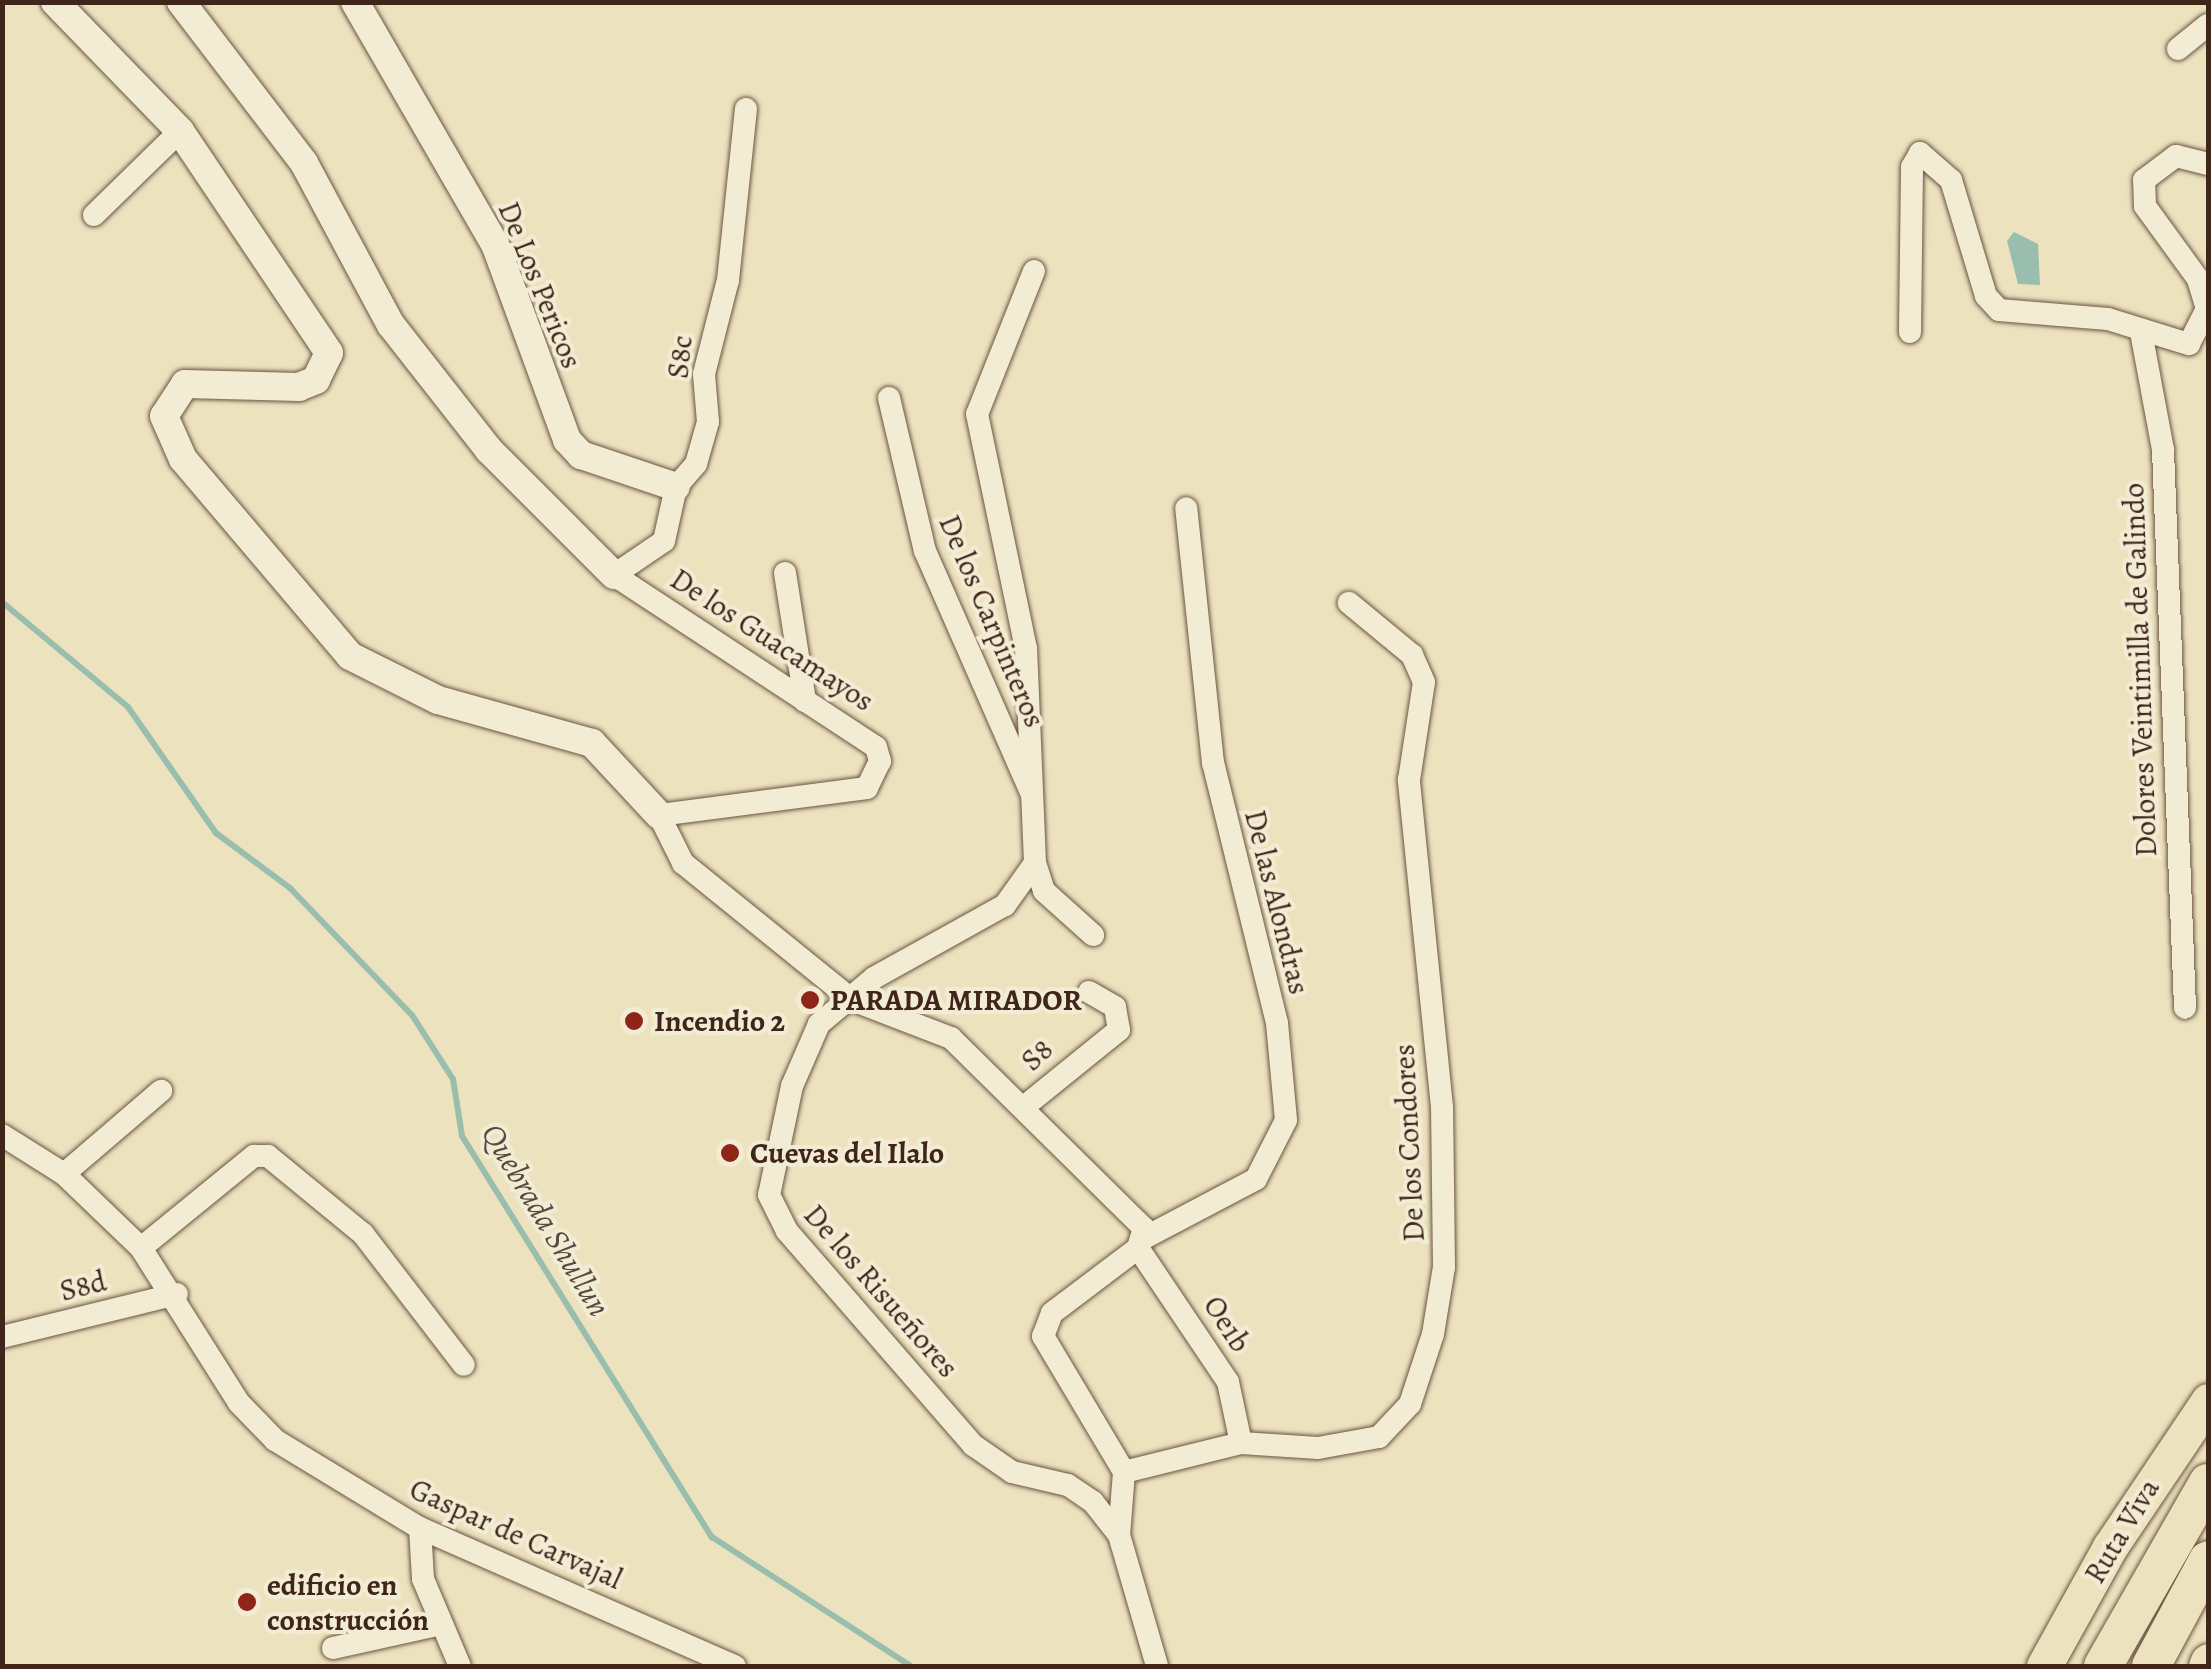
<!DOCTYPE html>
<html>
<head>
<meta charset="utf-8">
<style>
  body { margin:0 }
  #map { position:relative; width:2211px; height:1669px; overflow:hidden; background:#ece2bd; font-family:Alegreya,serif }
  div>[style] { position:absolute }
  .water>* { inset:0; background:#99bead }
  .stream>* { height:6px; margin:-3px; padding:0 3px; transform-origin:3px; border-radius:3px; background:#99bead }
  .roads { filter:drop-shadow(0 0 2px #6b5444) drop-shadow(0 0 2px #6b5444) }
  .minor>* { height:22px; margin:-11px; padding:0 11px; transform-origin:11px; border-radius:11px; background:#f3ecd4 }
  .tertiary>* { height:28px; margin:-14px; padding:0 14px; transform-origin:14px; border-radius:14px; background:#f3ecd4 }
  .primary>* { height:35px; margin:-17.5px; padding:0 17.5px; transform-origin:17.5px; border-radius:17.5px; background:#ece2bd }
  .trunk>* { height:38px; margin:-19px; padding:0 19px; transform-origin:19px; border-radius:19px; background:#ece2bd }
  .dots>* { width:28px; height:28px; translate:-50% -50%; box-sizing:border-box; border:5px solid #f3ecd4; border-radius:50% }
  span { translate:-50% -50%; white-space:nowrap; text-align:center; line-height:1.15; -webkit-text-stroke:8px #f3ecd4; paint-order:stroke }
  .street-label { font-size:30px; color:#40251b }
  .poi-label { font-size:30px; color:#40251b; font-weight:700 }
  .left { translate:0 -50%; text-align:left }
  .water-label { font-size:32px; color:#564b40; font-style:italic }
  .frame { position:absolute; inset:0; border:5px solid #40251b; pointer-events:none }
</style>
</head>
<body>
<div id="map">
  <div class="water">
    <i style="clip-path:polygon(2014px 232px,2038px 244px,2040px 285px,2018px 284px,2007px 241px)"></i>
  </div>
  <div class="stream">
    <i style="left:2px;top:602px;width:164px;rotate:39.8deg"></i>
    <i style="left:128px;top:707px;width:154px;rotate:55.1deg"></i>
    <i style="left:216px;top:833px;width:92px;rotate:36.6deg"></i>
    <i style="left:290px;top:888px;width:176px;rotate:46.2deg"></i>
    <i style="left:412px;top:1015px;width:76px;rotate:57.4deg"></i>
    <i style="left:453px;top:1079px;width:58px;rotate:81deg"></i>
    <i style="left:462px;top:1136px;width:473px;rotate:58.1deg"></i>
    <i style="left:712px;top:1537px;width:237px;rotate:33deg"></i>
  </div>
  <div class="roads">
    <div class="minor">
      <i style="left:2178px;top:49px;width:38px;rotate:-39deg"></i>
      <i style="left:94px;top:215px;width:120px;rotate:-44.3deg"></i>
      <i style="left:1034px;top:271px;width:154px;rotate:111.7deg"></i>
      <i style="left:977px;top:414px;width:239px;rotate:78.2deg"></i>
      <i style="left:1026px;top:648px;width:215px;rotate:87.6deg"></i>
      <i style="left:1035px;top:863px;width:52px;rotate:125.5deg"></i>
      <i style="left:1005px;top:905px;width:150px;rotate:150.9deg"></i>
      <i style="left:874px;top:978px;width:72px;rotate:140.1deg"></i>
      <i style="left:819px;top:1024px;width:68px;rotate:113.5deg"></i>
      <i style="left:792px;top:1086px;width:111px;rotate:101.9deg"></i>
      <i style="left:769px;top:1195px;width:40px;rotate:63.4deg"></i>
      <i style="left:787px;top:1231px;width:284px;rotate:49deg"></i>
      <i style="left:973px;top:1445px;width:47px;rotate:34.7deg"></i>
      <i style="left:1012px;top:1472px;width:57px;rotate:13.1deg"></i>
      <i style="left:1068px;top:1485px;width:30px;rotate:34deg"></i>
      <i style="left:1093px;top:1502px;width:42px;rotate:51.8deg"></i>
      <i style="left:1119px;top:1535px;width:136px;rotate:73.8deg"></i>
      <i style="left:1910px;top:332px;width:165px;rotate:-89.3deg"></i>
      <i style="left:1912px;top:167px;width:16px;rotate:-60deg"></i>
      <i style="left:1920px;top:153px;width:41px;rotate:41.1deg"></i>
      <i style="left:1951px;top:180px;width:121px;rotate:73.2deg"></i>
      <i style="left:1986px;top:296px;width:19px;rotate:47deg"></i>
      <i style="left:1999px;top:310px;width:109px;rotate:4.7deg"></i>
      <i style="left:2108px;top:319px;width:85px;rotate:17.2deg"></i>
      <i style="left:2189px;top:344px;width:39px;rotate:-63deg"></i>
      <i style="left:2207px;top:309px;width:31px;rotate:-107deg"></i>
      <i style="left:2198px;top:279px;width:90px;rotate:-126deg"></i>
      <i style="left:2145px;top:206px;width:26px;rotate:-92deg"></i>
      <i style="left:2144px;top:180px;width:40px;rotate:-37deg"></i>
      <i style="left:2176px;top:156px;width:33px;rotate:14deg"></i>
      <i style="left:2141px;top:332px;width:120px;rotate:79.4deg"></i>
      <i style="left:2163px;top:450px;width:558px;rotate:87.74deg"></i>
      <i style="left:889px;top:398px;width:157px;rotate:76.8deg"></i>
      <i style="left:925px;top:551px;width:263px;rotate:66.3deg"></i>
      <i style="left:785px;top:573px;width:130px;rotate:81.1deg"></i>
      <i style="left:614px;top:575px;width:313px;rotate:33.3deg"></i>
      <i style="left:876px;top:747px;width:15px;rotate:74deg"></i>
      <i style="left:880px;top:761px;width:30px;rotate:116deg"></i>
      <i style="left:867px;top:788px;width:210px;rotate:172.6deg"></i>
      <i style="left:659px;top:815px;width:54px;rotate:63.4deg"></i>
      <i style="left:683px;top:863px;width:218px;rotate:39deg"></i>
      <i style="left:852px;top:1000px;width:106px;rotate:21deg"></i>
      <i style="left:951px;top:1038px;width:271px;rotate:44.6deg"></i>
      <i style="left:1144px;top:1228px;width:21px;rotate:107deg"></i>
      <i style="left:1138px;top:1248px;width:108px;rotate:142.9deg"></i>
      <i style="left:1052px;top:1313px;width:25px;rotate:111deg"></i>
      <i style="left:1043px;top:1336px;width:158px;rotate:59.2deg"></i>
      <i style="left:1124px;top:1472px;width:63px;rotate:94.5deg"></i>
      <i style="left:614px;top:575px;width:60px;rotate:-34.2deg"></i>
      <i style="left:664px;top:541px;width:55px;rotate:-77.5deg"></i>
      <i style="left:676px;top:487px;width:30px;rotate:-49deg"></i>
      <i style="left:696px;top:464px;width:44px;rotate:-74.1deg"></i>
      <i style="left:708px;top:422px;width:48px;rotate:-94.8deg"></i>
      <i style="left:704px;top:374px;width:97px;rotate:-75.7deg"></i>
      <i style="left:728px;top:280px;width:172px;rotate:-84deg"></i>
      <i style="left:1035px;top:863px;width:29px;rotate:72deg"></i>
      <i style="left:1044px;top:891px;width:66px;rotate:41.9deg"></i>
      <i style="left:1025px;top:1106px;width:121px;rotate:-39deg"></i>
      <i style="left:1119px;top:1030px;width:23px;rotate:-100deg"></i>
      <i style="left:1115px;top:1007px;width:30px;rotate:-150deg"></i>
      <i style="left:2px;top:1135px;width:73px;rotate:32.2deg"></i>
      <i style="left:64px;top:1174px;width:107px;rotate:43.9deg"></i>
      <i style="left:141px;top:1248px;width:183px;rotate:57.7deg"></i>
      <i style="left:239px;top:1403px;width:52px;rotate:45.8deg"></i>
      <i style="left:275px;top:1440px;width:170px;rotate:31.3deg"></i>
      <i style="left:420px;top:1528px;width:344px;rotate:23.7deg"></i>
      <i style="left:64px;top:1174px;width:128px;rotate:-40.6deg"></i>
      <i style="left:1146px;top:1237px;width:124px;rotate:-27.8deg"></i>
      <i style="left:1256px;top:1179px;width:66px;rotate:-63deg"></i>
      <i style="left:1286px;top:1120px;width:97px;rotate:-95.3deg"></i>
      <i style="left:1277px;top:1023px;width:268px;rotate:-103.8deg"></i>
      <i style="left:1213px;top:763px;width:256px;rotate:-96deg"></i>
      <i style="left:141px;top:1248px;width:146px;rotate:-39.2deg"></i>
      <i style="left:254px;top:1156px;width:14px"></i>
      <i style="left:268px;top:1156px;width:123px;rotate:39.4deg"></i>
      <i style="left:363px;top:1234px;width:165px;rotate:52.4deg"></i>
      <i style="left:1138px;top:1248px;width:161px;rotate:56.1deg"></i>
      <i style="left:1228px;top:1382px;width:62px;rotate:78deg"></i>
      <i style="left:2px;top:1337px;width:180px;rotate:-13.8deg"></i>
      <i style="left:1124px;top:1472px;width:121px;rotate:-13.9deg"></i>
      <i style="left:1241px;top:1443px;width:77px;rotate:3.7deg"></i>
      <i style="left:1318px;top:1448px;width:62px;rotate:-10.2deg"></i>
      <i style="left:1379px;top:1437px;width:45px;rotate:-46.8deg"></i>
      <i style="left:1410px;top:1404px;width:74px;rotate:-71.8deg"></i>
      <i style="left:1433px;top:1334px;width:68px;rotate:-80.7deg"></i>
      <i style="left:1444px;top:1267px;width:160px;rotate:-90.7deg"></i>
      <i style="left:1442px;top:1107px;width:329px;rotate:-95.8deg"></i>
      <i style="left:1409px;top:780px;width:99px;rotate:-81.3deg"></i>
      <i style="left:1424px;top:682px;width:30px;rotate:-114deg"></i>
      <i style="left:1412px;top:655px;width:82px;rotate:-140.5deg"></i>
      <i style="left:420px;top:1528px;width:51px;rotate:86.6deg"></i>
      <i style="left:423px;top:1579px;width:95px;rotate:67deg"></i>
      <i style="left:333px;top:1648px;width:111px;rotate:-12.5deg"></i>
    </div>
    <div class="tertiary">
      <i style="left:55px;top:2px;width:180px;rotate:45.9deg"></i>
      <i style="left:180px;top:131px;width:267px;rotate:56.1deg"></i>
      <i style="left:329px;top:353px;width:30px;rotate:116deg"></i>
      <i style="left:316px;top:380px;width:18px;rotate:158deg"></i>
      <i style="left:299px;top:387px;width:114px;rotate:-178.5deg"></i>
      <i style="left:185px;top:384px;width:38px;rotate:123deg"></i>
      <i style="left:164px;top:416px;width:47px;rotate:66.2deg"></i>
      <i style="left:183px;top:459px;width:258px;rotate:49.7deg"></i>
      <i style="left:350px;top:656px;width:98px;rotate:26.6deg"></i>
      <i style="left:438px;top:700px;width:160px;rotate:15.6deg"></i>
      <i style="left:592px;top:743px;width:98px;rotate:47.1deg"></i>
      <i style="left:181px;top:2px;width:203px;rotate:52.6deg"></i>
      <i style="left:304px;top:163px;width:184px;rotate:61.8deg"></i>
      <i style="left:391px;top:325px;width:159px;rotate:51.9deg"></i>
      <i style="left:489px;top:450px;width:177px;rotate:45deg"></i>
      <i style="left:355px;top:2px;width:280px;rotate:60deg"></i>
      <i style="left:495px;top:244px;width:209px;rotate:69.8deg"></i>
      <i style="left:567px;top:440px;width:21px;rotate:47deg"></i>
      <i style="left:581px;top:455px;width:100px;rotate:18.6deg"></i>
    </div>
    <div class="primary">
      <i style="left:2044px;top:1666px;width:136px;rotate:-61deg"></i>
      <i style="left:2110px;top:1547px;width:176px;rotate:-56.1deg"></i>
      <i style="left:2206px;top:1666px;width:5px;rotate:-68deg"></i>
    </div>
    <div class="trunk">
      <i style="left:2103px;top:1666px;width:211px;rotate:-60.2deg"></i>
      <i style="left:2151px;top:1666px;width:120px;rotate:-61.7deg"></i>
    </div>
  </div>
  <div class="dots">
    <i style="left:810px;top:1000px;background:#8f2418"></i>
    <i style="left:634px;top:1021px;background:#8f2418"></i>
    <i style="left:730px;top:1153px;background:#8f2418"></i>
    <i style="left:247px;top:1602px;background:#8f2418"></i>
  </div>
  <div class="street-label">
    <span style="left:540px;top:285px;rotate:68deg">De Los Pericos</span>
    <span style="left:680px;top:357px;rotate:-84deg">S8c</span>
    <span style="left:992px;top:621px;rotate:67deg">De los Carpinteros</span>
    <span style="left:772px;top:640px;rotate:33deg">De los Guacamayos</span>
    <span style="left:2140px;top:670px;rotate:-92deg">Dolores Veintimilla de Galindo</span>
    <span style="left:1277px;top:902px;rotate:76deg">De las Alondras</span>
    <span style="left:1037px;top:1055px;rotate:-43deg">S8</span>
    <span style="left:1409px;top:1143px;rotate:-93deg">De los Condores</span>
    <span style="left:83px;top:1286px;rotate:-14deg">S8d</span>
    <span style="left:881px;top:1291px;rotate:49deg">De los Risueñores</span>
    <span style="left:1227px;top:1324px;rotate:57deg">Oe1b</span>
    <span style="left:2122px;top:1531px;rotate:-59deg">Ruta Viva</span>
    <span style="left:516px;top:1534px;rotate:24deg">Gaspar de Carvajal</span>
  </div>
  <div class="poi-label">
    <span class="left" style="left:830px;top:1000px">PARADA MIRADOR</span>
    <span class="left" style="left:654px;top:1021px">Incendio 2</span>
    <span class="left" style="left:750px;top:1153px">Cuevas del Ilalo</span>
    <span class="left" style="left:267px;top:1602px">edificio en<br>construcción</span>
  </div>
  <div class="water-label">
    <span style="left:546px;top:1220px;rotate:59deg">Quebrada Shullun</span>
  </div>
  <div class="frame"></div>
</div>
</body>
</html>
